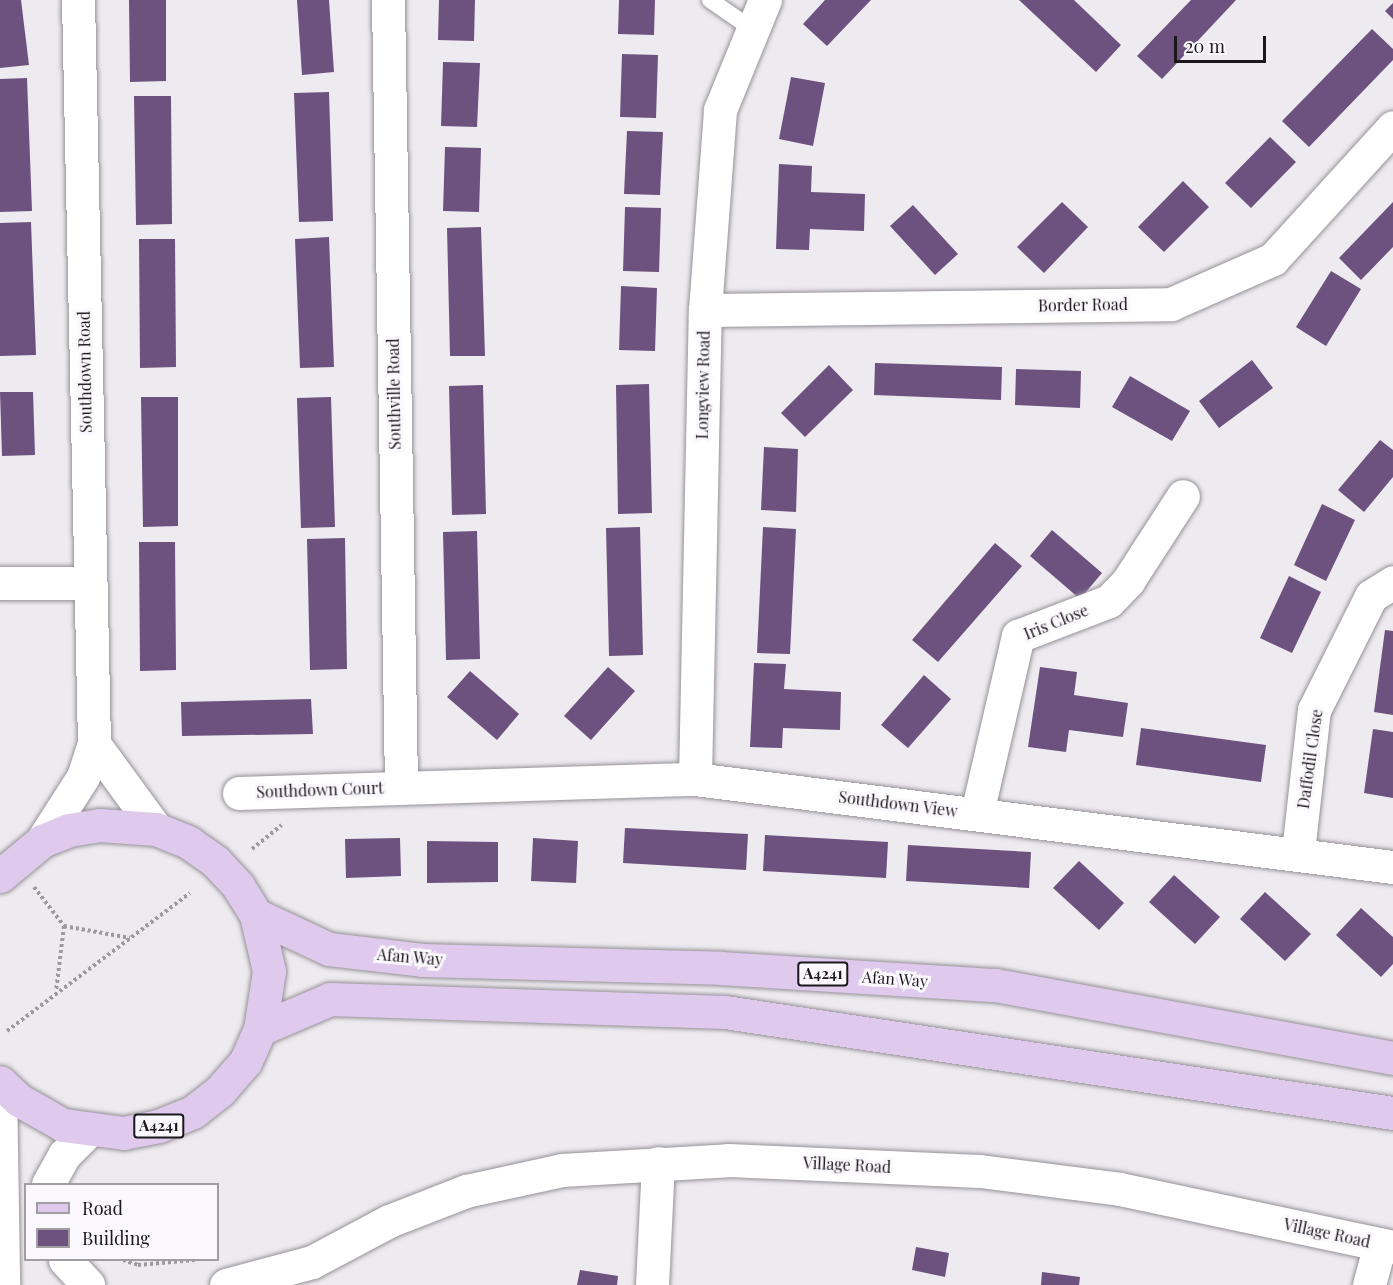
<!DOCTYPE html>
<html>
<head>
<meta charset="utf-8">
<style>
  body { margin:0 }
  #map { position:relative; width:1393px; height:1285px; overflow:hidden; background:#eeebf0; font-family:"Playfair Display",serif }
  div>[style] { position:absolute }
  .building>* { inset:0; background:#6d517f }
  .path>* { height:4px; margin-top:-2px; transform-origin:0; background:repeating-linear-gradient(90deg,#9c9a9e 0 3px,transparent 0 6px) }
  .roads { filter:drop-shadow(0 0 2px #959297) drop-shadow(0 0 2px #959297) }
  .service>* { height:16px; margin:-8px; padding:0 8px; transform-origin:8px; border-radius:8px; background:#fff }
  .minor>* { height:33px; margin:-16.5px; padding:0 16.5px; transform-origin:16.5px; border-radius:16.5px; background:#fff }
  .tertiary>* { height:33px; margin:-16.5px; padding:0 16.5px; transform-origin:16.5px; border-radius:16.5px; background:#fff }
  .primary>* { height:33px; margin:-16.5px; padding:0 16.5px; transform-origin:16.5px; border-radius:16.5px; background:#dfc9ec }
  span { translate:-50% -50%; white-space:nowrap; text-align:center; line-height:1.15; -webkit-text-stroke:6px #fbf8fd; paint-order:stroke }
  .shield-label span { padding:2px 4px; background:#fbf8fd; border:2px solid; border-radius:4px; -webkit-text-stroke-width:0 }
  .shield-label { font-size:15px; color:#19181a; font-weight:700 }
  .street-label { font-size:16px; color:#19181a }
  .legend { position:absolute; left:24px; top:1183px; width:195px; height:78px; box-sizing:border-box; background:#fbf8fd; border:2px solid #a19ea2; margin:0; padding:8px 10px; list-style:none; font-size:18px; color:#19181a }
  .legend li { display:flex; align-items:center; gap:12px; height:30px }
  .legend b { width:30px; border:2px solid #a19ea2 }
  .scale { position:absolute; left:1174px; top:36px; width:92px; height:27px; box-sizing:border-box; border:3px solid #19181a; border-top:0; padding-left:8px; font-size:18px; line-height:21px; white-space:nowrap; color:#19181a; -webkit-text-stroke:4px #fbf8fd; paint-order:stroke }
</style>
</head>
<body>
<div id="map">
  <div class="building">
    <i style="clip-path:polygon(0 0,21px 0,29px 65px,0 68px)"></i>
    <i style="clip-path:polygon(129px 0,166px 0,166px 81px,130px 82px)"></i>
    <i style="clip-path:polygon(297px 0,329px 0,334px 72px,302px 75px)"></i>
    <i style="clip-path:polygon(439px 0,475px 0,474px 41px,438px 40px)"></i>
    <i style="clip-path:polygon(619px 0,655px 0,654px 35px,618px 34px)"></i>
    <i style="clip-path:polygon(825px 0,871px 0,827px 46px,803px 24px)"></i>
    <i style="clip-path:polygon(1019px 0,1074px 0,1121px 45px,1096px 72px)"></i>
    <i style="clip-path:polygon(1191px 0,1236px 0,1162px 79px,1137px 56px)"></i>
    <i style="clip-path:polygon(1393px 3px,1393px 19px,1385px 11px)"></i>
    <i style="clip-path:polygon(1372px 29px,1393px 49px,1393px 60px,1309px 147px,1282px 121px)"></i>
    <i style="clip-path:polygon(622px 54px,658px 55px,656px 118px,620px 117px)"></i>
    <i style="clip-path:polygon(443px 62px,480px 63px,477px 127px,441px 126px)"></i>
    <i style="clip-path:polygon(791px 77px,825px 83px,813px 146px,779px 139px)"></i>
    <i style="clip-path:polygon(27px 78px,32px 211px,0 212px,0 79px)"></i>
    <i style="clip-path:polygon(329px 92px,333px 221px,299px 222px,294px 93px)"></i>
    <i style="clip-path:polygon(134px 96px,171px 96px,172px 224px,136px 225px)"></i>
    <i style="clip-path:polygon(627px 131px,663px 132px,660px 195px,624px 194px)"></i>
    <i style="clip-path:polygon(1270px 137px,1296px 162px,1251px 208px,1225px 183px)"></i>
    <i style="clip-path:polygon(445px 147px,481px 148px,479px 212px,443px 211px)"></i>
    <i style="clip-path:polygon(779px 164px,812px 166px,811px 192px,865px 194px,864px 231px,810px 229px,809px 250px,776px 249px)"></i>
    <i style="clip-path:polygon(1183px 181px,1209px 207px,1164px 252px,1138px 227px)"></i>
    <i style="clip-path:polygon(1062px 202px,1088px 227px,1044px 273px,1017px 247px)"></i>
    <i style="clip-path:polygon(1393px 202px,1393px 247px,1361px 280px,1339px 258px)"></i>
    <i style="clip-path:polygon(913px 205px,958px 254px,935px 275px,890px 226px)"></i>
    <i style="clip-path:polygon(625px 207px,661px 208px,659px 272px,623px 271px)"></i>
    <i style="clip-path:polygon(31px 222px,36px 355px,0 356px,0 223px)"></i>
    <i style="clip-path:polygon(481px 227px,485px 356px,450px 356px,447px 228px)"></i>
    <i style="clip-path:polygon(329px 237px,334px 367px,300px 368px,295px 239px)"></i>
    <i style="clip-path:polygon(139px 239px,175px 239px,176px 367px,140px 368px)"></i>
    <i style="clip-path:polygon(1331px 271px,1361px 289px,1326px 346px,1296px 327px)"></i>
    <i style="clip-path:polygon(621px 286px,657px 288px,655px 351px,619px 350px)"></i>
    <i style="clip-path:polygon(1252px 360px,1273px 388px,1219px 428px,1199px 401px)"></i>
    <i style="clip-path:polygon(875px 363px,1002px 367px,1001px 400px,874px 395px)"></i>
    <i style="clip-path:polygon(829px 365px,853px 390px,805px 437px,781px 413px)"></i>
    <i style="clip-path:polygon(1016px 369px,1081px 371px,1080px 408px,1015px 405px)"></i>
    <i style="clip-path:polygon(1130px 376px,1190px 411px,1172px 441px,1112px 407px)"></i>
    <i style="clip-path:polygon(649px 384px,652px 513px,618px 514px,616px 385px)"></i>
    <i style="clip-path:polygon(483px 385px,486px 514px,452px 515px,449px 386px)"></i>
    <i style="clip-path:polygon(0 392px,33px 392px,35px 455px,2px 456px)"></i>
    <i style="clip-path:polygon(141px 397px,178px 397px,178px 526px,143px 527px)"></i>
    <i style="clip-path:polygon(331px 397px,335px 527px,301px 528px,297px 398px)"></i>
    <i style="clip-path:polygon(1380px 440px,1393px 450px,1393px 477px,1364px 512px,1338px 490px)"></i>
    <i style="clip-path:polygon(764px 447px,798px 449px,796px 512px,761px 510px)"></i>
    <i style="clip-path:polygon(1322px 504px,1355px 520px,1326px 581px,1294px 565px)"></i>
    <i style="clip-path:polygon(640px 527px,643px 655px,609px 656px,606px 528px)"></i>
    <i style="clip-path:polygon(763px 527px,796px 529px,790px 654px,757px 653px)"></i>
    <i style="clip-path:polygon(1052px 530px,1102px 573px,1080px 599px,1030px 556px)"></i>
    <i style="clip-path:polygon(477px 531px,480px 659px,446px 660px,443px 532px)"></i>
    <i style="clip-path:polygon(345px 538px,347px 669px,310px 670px,307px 539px)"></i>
    <i style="clip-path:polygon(139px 542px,175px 542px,176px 670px,140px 671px)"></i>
    <i style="clip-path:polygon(995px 543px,1022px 566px,938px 662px,912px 640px)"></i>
    <i style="clip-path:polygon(1289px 576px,1321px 592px,1292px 653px,1260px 638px)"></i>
    <i style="clip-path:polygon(1385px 630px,1393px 631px,1393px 715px,1374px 712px)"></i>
    <i style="clip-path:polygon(754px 663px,786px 664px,784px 689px,841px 692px,840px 730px,783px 728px,782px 748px,750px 747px)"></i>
    <i style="clip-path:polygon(608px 667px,635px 691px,591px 740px,564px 716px)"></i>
    <i style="clip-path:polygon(1040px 667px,1077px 672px,1074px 695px,1128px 703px,1123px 737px,1069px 730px,1066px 752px,1028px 747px)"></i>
    <i style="clip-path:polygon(470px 671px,519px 714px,497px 740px,447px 697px)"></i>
    <i style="clip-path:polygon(924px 675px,951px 699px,908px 748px,881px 725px)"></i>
    <i style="clip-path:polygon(311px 699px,313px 734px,182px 736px,181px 702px)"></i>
    <i style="clip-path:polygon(1141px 728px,1266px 745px,1261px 782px,1136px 765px)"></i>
    <i style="clip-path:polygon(1373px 729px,1393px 732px,1393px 798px,1364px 793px)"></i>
    <i style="clip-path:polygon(625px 828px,748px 834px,746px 870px,623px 863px)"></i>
    <i style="clip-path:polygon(765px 835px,888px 842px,886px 878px,763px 871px)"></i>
    <i style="clip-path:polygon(400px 838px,401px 876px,346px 878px,345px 839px)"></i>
    <i style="clip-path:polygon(533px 838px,578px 841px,576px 883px,531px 881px)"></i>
    <i style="clip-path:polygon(427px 841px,498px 842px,498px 882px,427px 883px)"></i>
    <i style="clip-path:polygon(908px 845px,1031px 852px,1029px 888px,906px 881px)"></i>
    <i style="clip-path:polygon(1079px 861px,1124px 903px,1099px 930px,1053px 888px)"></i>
    <i style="clip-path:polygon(1174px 875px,1220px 917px,1195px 944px,1149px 902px)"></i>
    <i style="clip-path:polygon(1265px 892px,1311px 934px,1285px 961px,1240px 919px)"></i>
    <i style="clip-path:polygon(1361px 908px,1393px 937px,1393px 964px,1381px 977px,1336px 935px)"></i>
    <i style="clip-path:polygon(916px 1247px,949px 1253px,945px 1277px,912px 1270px)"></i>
    <i style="clip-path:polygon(580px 1270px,618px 1276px,617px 1285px,577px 1285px)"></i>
    <i style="clip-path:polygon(1042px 1272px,1080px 1277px,1079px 1285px,1041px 1285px)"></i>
  </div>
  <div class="path">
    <i style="left:252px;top:849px;width:38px;rotate:-39deg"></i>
    <i style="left:34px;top:887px;width:49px;rotate:52.4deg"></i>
    <i style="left:64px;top:926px;width:65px;rotate:97deg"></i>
    <i style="left:64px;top:926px;width:67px;rotate:10.3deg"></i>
    <i style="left:7px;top:1031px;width:229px;rotate:-37deg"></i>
    <i style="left:123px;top:1260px;width:16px;rotate:18deg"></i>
    <i style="left:138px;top:1265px;width:57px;rotate:-5deg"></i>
  </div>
  <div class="roads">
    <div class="service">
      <i style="left:710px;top:0;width:51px;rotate:34.6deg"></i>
    </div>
    <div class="minor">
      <i style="left:388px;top:0;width:788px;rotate:89.05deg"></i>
      <i style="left:705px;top:310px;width:466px;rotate:-0.7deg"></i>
      <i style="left:1171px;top:304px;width:111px;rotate:-23.8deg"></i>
      <i style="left:1273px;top:259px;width:178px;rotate:-47.7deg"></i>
      <i style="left:0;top:583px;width:89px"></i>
      <i style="left:94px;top:744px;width:105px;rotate:53.9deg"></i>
      <i style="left:695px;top:779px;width:469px;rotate:-88.8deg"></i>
      <i style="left:705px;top:310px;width:201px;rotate:-85.7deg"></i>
      <i style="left:720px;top:110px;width:119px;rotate:-67.8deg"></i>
      <i style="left:239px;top:793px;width:456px;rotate:-1.8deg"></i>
      <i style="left:695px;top:779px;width:704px;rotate:7.19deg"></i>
      <i style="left:977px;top:813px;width:182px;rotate:-77deg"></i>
      <i style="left:1018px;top:636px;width:97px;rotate:-21deg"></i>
      <i style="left:1109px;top:601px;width:28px;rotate:-46deg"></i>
      <i style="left:1128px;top:581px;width:101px;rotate:-57.1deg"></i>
      <i style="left:42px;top:841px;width:76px;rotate:-57.4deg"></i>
      <i style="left:83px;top:777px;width:35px;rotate:-72deg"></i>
      <i style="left:94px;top:744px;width:744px;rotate:-91.23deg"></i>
      <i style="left:1298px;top:852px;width:143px;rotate:-83.6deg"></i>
      <i style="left:1314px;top:710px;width:127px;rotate:-63.4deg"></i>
      <i style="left:1371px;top:596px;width:26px;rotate:-32deg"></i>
      <i style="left:652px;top:1285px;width:122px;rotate:-87.2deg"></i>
      <i style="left:1369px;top:1285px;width:42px;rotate:-75deg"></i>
    </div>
    <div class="tertiary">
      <i style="left:0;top:1083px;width:202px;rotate:89.1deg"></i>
      <i style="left:48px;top:1184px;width:33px;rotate:-61deg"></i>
      <i style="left:64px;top:1155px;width:34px;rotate:-45deg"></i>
      <i style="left:65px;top:1260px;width:34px;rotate:47deg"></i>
      <i style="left:226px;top:1285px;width:89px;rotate:-15deg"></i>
      <i style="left:312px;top:1262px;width:87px;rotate:-28deg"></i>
      <i style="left:389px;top:1221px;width:83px;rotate:-21.3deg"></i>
      <i style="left:466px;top:1191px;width:98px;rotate:-12.3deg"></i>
      <i style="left:562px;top:1170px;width:166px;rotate:-3.4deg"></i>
      <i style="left:728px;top:1160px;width:252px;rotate:2.5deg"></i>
      <i style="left:980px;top:1171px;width:141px;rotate:7.3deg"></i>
      <i style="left:1120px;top:1189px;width:279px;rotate:12deg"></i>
    </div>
    <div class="primary">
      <i style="left:0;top:876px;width:55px;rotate:-39.8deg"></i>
      <i style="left:42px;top:841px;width:29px;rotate:-22deg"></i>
      <i style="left:69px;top:830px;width:30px;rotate:-9deg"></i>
      <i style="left:99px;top:825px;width:57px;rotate:4deg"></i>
      <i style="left:156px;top:829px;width:35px;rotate:22deg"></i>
      <i style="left:188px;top:842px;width:33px;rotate:35deg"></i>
      <i style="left:215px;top:861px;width:34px;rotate:47deg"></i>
      <i style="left:238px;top:886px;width:34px;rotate:58deg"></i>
      <i style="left:256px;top:915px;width:57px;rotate:76.9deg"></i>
      <i style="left:269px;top:971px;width:59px;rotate:98.8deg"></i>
      <i style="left:260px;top:1029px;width:36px;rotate:114deg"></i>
      <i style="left:245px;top:1062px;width:37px;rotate:131deg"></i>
      <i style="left:221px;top:1090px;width:36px;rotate:142deg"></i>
      <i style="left:193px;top:1112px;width:37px;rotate:158deg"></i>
      <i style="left:159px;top:1126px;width:36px;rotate:169deg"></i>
      <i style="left:124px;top:1133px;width:62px;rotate:-172.5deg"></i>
      <i style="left:63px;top:1125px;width:51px;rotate:-150.4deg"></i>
      <i style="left:19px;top:1100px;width:26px;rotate:-137deg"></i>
      <i style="left:256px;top:915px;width:81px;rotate:25deg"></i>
      <i style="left:329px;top:949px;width:94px;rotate:6.7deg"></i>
      <i style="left:422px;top:960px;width:299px;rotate:1.5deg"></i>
      <i style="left:721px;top:968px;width:275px;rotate:3.6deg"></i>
      <i style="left:995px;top:985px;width:405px;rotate:10.4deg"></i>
      <i style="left:260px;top:1029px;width:76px;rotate:-23.2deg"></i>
      <i style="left:330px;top:999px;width:395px;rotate:1.9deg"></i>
      <i style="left:725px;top:1012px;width:676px;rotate:8.6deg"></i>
    </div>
  </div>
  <div class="shield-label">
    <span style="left:823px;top:974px">A4241</span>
    <span style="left:159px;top:1126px">A4241</span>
  </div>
  <div class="street-label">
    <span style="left:1083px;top:305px;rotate:-1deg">Border Road</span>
    <span style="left:85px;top:372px;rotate:-91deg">Southdown Road</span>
    <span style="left:703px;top:385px;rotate:-89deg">Longview Road</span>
    <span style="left:394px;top:394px;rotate:-91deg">Southville Road</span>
    <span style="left:1056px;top:622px;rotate:-22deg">Iris Close</span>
    <span style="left:1310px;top:759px;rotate:-82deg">Daffodil Close</span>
    <span style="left:320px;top:790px;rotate:-2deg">Southdown Court</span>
    <span style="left:898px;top:804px;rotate:7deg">Southdown View</span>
    <span style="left:410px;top:957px;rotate:5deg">Afan Way</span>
    <span style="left:895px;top:979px;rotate:4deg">Afan Way</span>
    <span style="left:847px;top:1165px;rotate:3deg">Village Road</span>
    <span style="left:1327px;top:1233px;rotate:12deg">Village Road</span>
  </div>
  <ul class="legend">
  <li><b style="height:8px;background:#dfc9ec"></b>Road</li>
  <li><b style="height:16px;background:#6d517f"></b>Building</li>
  </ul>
  <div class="scale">20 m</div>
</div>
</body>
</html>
